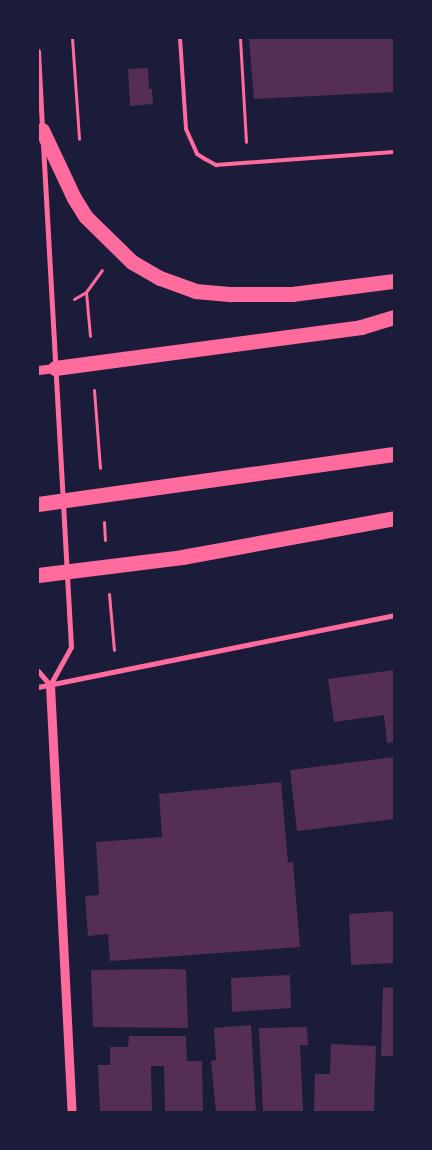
<!DOCTYPE html>
<html>
<head>
<meta charset="utf-8">
<style>
  body { margin:0 }
  #map { position:relative; width:432px; height:1150px; overflow:hidden; background:#1b1b3a; font-family:"DM Sans",sans-serif }
  div>[style] { position:absolute }
  .building>* { inset:0; background:#542f53 }
  .path>* { height:3px; margin:-1.5px; padding:0 1.5px; transform-origin:1.5px; border-radius:1.5px; background:#ff6b9d }
  .service>* { height:4px; margin:-2px; padding:0 2px; transform-origin:2px; border-radius:2px; background:#ff6b9d }
  .minor>* { height:5px; margin:-2.5px; padding:0 2.5px; transform-origin:2.5px; border-radius:2.5px; background:#ff6b9d }
  .tertiary>* { height:9px; margin:-4.5px; padding:0 4.5px; transform-origin:4.5px; border-radius:4.5px; background:#ff6b9d }
  .motorway>* { height:15px; margin:-7.5px; padding:0 7.5px; transform-origin:7.5px; border-radius:7.5px; background:#ff6b9d }
  span { translate:-50% -50%; white-space:nowrap; text-align:center; line-height:1.15; -webkit-text-stroke:4.5px #1b1b3a; paint-order:stroke }
  .frame { position:absolute; inset:0; border:39px solid #1b1b3a; pointer-events:none }
</style>
</head>
<body>
<div id="map">
  <div class="building">
    <i style="clip-path:polygon(249px 38px,394px 38px,394px 92px,254px 99px)"></i>
    <i style="clip-path:polygon(148px 68px,149px 89px,152px 89px,153px 104px,130px 106px,128px 69px)"></i>
    <i style="clip-path:polygon(394px 670px,394px 742px,387px 743px,384px 715px,334px 722px,328px 679px)"></i>
    <i style="clip-path:polygon(394px 757px,394px 819px,297px 831px,290px 770px)"></i>
    <i style="clip-path:polygon(281px 782px,288px 863px,293px 862px,300px 947px,110px 961px,108px 934px,88px 936px,85px 896px,99px 895px,96px 842px,162px 837px,159px 794px)"></i>
    <i style="clip-path:polygon(394px 911px,394px 963px,351px 965px,349px 914px)"></i>
    <i style="clip-path:polygon(174px 969px,186px 970px,188px 1028px,93px 1027px,91px 970px)"></i>
    <i style="clip-path:polygon(290px 975px,291px 1008px,232px 1012px,231px 978px)"></i>
    <i style="clip-path:polygon(383px 987px,394px 988px,394px 1056px,381px 1056px)"></i>
    <i style="clip-path:polygon(251px 1025px,256px 1112px,216px 1112px,211px 1061px,216px 1060px,214px 1028px)"></i>
    <i style="clip-path:polygon(307px 1027px,308px 1045px,300px 1045px,303px 1112px,263px 1112px,259px 1028px)"></i>
    <i style="clip-path:polygon(129px 1036px,186px 1036px,187px 1061px,202px 1061px,203px 1112px,165px 1112px,164px 1066px,151px 1066px,152px 1112px,100px 1112px,98px 1065px,110px 1065px,110px 1047px,128px 1047px)"></i>
    <i style="clip-path:polygon(331px 1044px,376px 1046px,374px 1112px,314px 1112px,315px 1074px,330px 1074px)"></i>
  </div>
  <div class="path">
    <i style="left:72px;top:38px;width:101px;rotate:86deg"></i>
    <i style="left:240px;top:38px;width:104px;rotate:86.7deg"></i>
    <i style="left:86px;top:292px;width:44px;rotate:84.8deg"></i>
    <i style="left:74px;top:299px;width:14px;rotate:-30deg"></i>
    <i style="left:86px;top:292px;width:27px;rotate:-54deg"></i>
    <i style="left:94px;top:390px;width:78px;rotate:85.6deg"></i>
    <i style="left:104px;top:522px;width:18px;rotate:87deg"></i>
    <i style="left:109px;top:594px;width:56px;rotate:84.9deg"></i>
  </div>
  <div class="service">
    <i style="left:180px;top:38px;width:91px;rotate:86.2deg"></i>
    <i style="left:186px;top:129px;width:27px;rotate:66deg"></i>
    <i style="left:197px;top:154px;width:9px;rotate:32deg"></i>
    <i style="left:205px;top:159px;width:13px;rotate:29deg"></i>
    <i style="left:216px;top:165px;width:178px;rotate:-4.2deg"></i>
  </div>
  <div class="minor">
    <i style="left:38px;top:51px;width:77px;rotate:87deg"></i>
    <i style="left:38px;top:671px;width:18px;rotate:49deg"></i>
    <i style="left:50px;top:685px;width:43px;rotate:-61.1deg"></i>
    <i style="left:71px;top:647px;width:504px;rotate:-93.19deg"></i>
    <i style="left:38px;top:687px;width:363px;rotate:-11.4deg"></i>
  </div>
  <div class="tertiary">
    <i style="left:38px;top:370px;width:17px;rotate:-7deg"></i>
    <i style="left:50px;top:685px;width:428px;rotate:87.1deg"></i>
  </div>
  <div class="motorway">
    <i style="left:42px;top:130px;width:75px;rotate:64.8deg"></i>
    <i style="left:74px;top:198px;width:22px;rotate:58deg"></i>
    <i style="left:86px;top:217px;width:64px;rotate:44.4deg"></i>
    <i style="left:132px;top:262px;width:32px;rotate:30deg"></i>
    <i style="left:160px;top:278px;width:37px;rotate:20deg"></i>
    <i style="left:195px;top:291px;width:37px;rotate:5deg"></i>
    <i style="left:232px;top:294px;width:60px"></i>
    <i style="left:292px;top:294px;width:103px;rotate:-7.3deg"></i>
    <i style="left:55px;top:368px;width:309px;rotate:-7.6deg"></i>
    <i style="left:361px;top:327px;width:34px;rotate:-17deg"></i>
    <i style="left:38px;top:504px;width:359px;rotate:-8deg"></i>
    <i style="left:38px;top:575px;width:145px;rotate:-7.1deg"></i>
    <i style="left:182px;top:557px;width:216px;rotate:-10.4deg"></i>
  </div>
  <div class="frame"></div>
</div>
</body>
</html>
